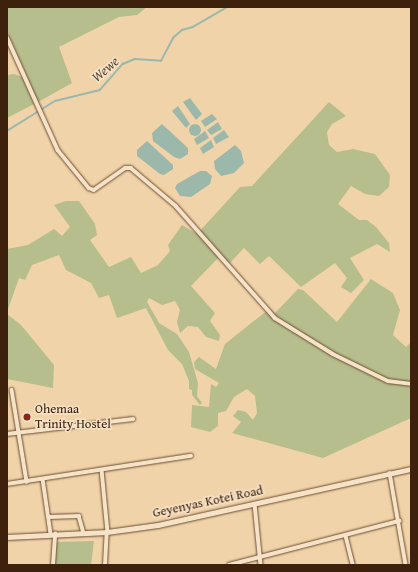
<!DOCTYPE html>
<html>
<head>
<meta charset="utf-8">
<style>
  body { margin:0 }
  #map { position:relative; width:418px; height:572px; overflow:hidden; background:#f1d3a9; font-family:"Gentium Book Plus",serif }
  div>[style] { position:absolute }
  .green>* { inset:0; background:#b5be8c }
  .water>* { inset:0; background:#9bb8aa }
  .round { border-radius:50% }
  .stream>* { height:1.5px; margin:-0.75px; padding:0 0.75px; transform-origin:0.75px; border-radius:0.75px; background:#9bb8aa }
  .roads { filter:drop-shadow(0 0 1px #6b4e33) drop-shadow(0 0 1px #6b4e33) }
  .minor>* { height:3.5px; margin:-1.75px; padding:0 1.75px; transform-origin:1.75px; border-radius:1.75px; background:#f6e2c7 }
  .tertiary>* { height:4.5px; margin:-2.25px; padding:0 2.25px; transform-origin:2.25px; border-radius:2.25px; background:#f6e2c7 }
  .dots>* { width:11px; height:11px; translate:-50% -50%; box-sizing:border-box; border:2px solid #f6e2c7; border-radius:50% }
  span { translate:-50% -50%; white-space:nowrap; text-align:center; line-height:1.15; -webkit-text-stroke:3px #f6e2c7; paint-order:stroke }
  .poi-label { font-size:13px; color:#3e210c }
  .left { translate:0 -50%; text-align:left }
  .street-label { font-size:13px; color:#3e210c }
  .water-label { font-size:14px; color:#554734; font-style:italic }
  .frame { position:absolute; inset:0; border:8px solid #3e210c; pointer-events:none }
</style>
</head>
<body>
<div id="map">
  <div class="green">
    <i style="clip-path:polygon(7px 7px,147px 7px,137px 15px,119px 17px,59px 47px,72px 83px,38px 102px,7px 31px)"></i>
    <i style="clip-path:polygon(14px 74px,22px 77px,34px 104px,7px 118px,7px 75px)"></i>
    <i style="clip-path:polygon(329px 102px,346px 116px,332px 124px,327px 132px,329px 145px,337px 152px,353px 149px,375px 154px,390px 175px,389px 187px,379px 196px,365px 194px,351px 186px,338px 204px,359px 220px,367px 220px,376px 227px,389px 243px,390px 252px,377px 244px,350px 258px,364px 280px,351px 293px,341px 287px,347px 278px,335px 263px,301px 287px,269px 256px,260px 264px,244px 248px,229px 264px,221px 255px,191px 286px,215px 313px,210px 321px,220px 335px,219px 341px,206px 337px,198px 327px,188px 326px,180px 333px,177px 322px,180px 310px,175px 301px,162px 305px,149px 298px,147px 302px,159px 323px,177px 334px,189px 352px,198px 383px,197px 396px,202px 403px,200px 405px,192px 395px,192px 390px,189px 389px,189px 381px,182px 364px,168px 350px,146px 308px,117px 318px,109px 295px,99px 298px,91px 283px,66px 270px,59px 255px,32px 265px,25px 280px,19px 278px,7px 312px,7px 249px,28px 245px,54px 229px,62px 236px,70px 227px,54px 205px,66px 201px,79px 201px,95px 224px,97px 235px,90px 240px,109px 267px,131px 257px,141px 273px,158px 265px,170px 251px,168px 245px,182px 225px,197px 234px,240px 187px,252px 186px)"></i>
    <i style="clip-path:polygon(371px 279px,393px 293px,400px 310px,393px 335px,406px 347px,411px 342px,411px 418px,323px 458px,232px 433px,241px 422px,233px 416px,238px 410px,246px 412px,253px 420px,257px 413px,255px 396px,247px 389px,234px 397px,226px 411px,218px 413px,218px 426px,210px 432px,191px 427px,192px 405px,209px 407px,211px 384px,216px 387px,219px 383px,195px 369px,194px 362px,199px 357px,216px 369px,225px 344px,269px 309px,275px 313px,298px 289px,303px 290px,337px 322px)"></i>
    <i style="clip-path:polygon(7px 314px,21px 325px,54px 365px,53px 388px,7px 379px)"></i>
    <i style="clip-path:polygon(94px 541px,91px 565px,55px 565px,56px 542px)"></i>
  </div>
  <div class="water">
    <i style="clip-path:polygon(190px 98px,202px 114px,196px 120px,183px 102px)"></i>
    <i style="clip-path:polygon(178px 106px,190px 124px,186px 128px,172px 111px)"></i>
    <i style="clip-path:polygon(212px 114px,217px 119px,205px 127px,201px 121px)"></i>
    <i style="clip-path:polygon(218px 122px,222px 129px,211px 135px,207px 130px)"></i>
    <i class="round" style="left:189px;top:124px;width:12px;height:12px"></i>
    <i style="clip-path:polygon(162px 124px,188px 148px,188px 154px,180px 159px,174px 157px,153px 141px,152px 133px)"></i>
    <i style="clip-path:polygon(224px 130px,229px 137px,216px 144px,213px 138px)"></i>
    <i style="clip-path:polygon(205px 131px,209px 138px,197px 145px,194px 139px)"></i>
    <i style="clip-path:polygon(211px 140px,214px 147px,203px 154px,200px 148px)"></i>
    <i style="clip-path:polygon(147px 141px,173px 165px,173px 169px,164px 175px,160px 174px,137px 156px,137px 150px)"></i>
    <i style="clip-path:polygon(235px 145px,241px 151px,244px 163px,234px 173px,221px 176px,215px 169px,214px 161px)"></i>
    <i style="clip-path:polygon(200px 171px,206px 171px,212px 176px,210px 184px,191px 197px,180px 196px,175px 188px,177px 184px)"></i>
  </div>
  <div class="stream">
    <i style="left:7px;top:131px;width:57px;rotate:-32deg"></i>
    <i style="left:55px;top:101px;width:46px;rotate:-13.7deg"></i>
    <i style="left:100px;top:90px;width:35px;rotate:-49deg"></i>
    <i style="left:123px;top:64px;width:13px;rotate:-23deg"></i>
    <i style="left:135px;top:59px;width:26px;rotate:4deg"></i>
    <i style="left:161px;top:61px;width:27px;rotate:-62deg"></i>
    <i style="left:174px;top:37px;width:11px;rotate:-41deg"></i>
    <i style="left:182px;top:30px;width:11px;rotate:-15deg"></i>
    <i style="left:193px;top:27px;width:39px;rotate:-30deg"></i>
  </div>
  <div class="roads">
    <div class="minor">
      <i style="left:7px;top:37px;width:124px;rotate:65.7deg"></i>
      <i style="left:58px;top:150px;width:49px;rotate:50.8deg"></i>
      <i style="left:89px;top:188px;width:5px;rotate:22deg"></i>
      <i style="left:94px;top:190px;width:38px;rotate:-35deg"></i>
      <i style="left:125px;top:168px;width:6px"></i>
      <i style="left:131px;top:168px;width:59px;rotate:40.2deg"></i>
      <i style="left:176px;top:206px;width:149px;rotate:48.5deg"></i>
      <i style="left:275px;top:318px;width:68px;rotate:31.8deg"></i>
      <i style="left:333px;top:354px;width:61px;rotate:26.1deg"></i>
      <i style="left:388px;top:381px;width:23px;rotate:7deg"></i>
      <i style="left:12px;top:390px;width:93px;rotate:80.7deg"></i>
      <i style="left:7px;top:434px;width:127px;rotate:-6.8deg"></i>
      <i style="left:102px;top:470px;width:62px;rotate:84.5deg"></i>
      <i style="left:390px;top:473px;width:93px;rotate:80.1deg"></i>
      <i style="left:43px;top:479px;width:56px;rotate:81.7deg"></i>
      <i style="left:7px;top:484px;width:186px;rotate:-8.7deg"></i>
      <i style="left:255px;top:504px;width:61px;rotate:84.4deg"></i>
      <i style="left:49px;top:517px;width:30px;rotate:-2deg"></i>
      <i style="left:79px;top:516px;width:18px;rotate:74deg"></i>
      <i style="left:346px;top:536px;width:30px;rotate:76deg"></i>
      <i style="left:53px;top:565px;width:31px;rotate:-86deg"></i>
      <i style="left:105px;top:565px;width:33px;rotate:-87deg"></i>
      <i style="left:229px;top:565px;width:176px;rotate:-14.5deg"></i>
    </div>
    <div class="tertiary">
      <i style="left:7px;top:537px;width:100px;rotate:-2.9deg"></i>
      <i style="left:107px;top:532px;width:51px;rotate:-7.8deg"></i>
      <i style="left:158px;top:525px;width:259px;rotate:-12.5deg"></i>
    </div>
  </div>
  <div class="dots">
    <i style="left:27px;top:417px;background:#8f2418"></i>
  </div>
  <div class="poi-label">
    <span class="left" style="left:35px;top:417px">Ohemaa<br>Trinity Hostel</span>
  </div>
  <div class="street-label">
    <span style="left:208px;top:502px;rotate:-12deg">Geyenyas Kotei Road</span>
  </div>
  <div class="water-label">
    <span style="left:105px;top:69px;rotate:-41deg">Wewe</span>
  </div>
  <div class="frame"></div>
</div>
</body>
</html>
